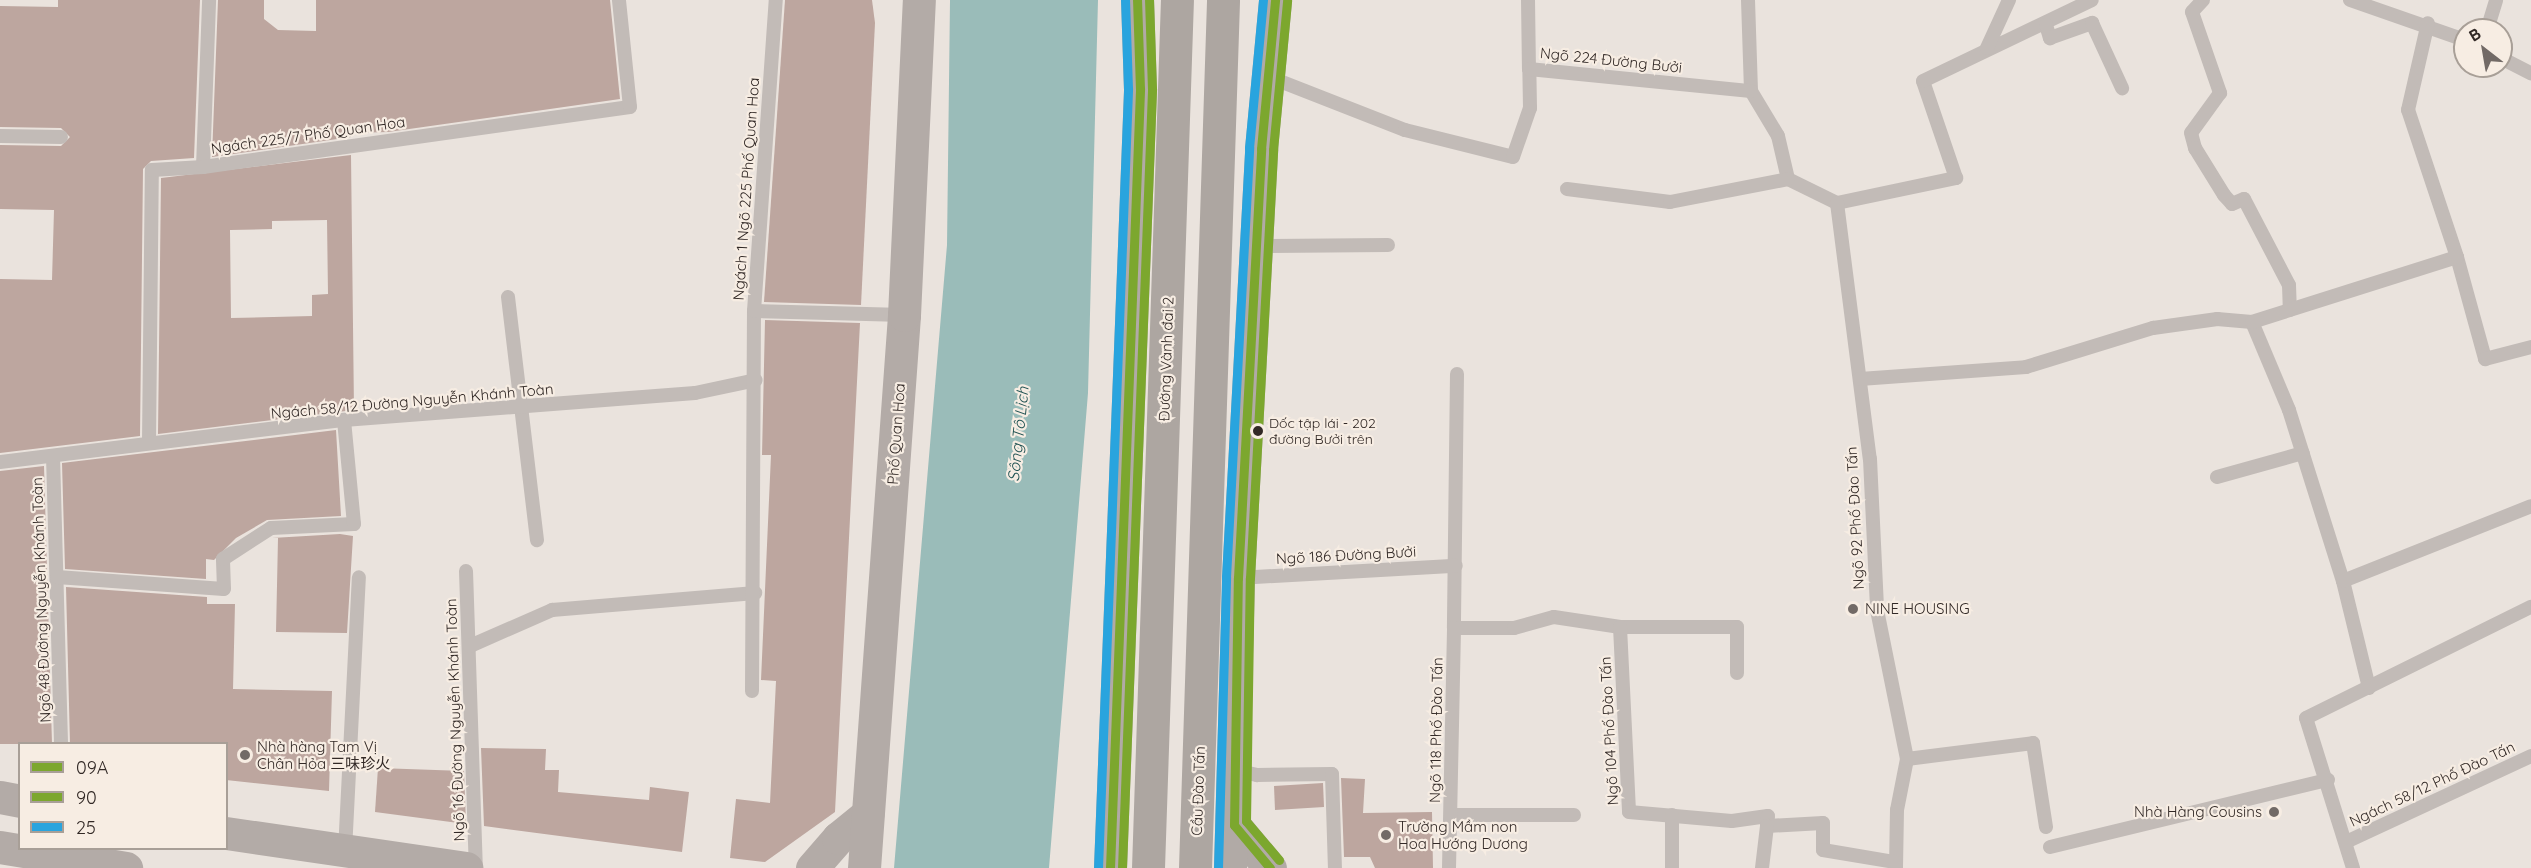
<!DOCTYPE html>
<html>
<head>
<meta charset="utf-8">
<style>
  body { margin:0 }
  #map { position:relative; width:2531px; height:868px; overflow:hidden; background:#eae3dd; font-family:Quicksand,"Noto Sans SC",sans-serif }
  div>[style] { position:absolute }
  .water>* { inset:0; background:#9abcb9 }
  .building>* { inset:0; background:#bda69f }
  .service>* { height:14px; margin:-7px; padding:0 7px; transform-origin:7px; border-radius:7px; background:#c2bbb7 }
  .secondary>* { height:33px; margin:-16.5px; padding:0 16.5px; transform-origin:16.5px; border-radius:16.5px; background:#b3aba7 }
  .primary>* { height:33px; margin:-16.5px; padding:0 16.5px; transform-origin:16.5px; border-radius:16.5px; background:#b1aaa6 }
  .trunk>* { height:33px; margin:-16.5px; padding:0 16.5px; transform-origin:16.5px; border-radius:16.5px; background:#ada6a1 }
  .bus-1>* { height:9px; margin:-4.5px; padding:0 4.5px; transform-origin:4.5px; border-radius:4.5px; background:#7ca72e }
  .bus-2>* { height:9px; margin:-4.5px; padding:0 4.5px; transform-origin:4.5px; border-radius:4.5px; background:#7ca72e }
  .bus-3>* { height:9px; margin:-4.5px; padding:0 4.5px; transform-origin:4.5px; border-radius:4.5px; background:#29a4de }
  .dots>* { width:16px; height:16px; translate:-50% -50%; box-sizing:border-box; border:3px solid #f7ede3; border-radius:50% }
  span { translate:-50% -50%; white-space:nowrap; text-align:center; line-height:1.15; -webkit-text-stroke:4.5px #f7ede3; paint-order:stroke }
  .bus-label { font-size:14px; color:#322926 }
  .left { translate:0 -50%; text-align:left }
  .street-label { font-size:15px; color:#322926 }
  .poi-label { font-size:15px; color:#322926 }
  .right { translate:-100% -50%; text-align:right }
  .water-label { font-size:16px; color:#1e5151; font-style:italic }
  .legend { position:absolute; left:18px; top:742px; width:210px; height:108px; box-sizing:border-box; background:#f7ede3; border:2px solid #a89f97; margin:0; padding:8px 10px; list-style:none; font-size:18px; color:#322926 }
  .legend li { display:flex; align-items:center; gap:12px; height:30px }
  .legend b { width:30px; border:2px solid #a89f97 }
  .north { position:absolute; left:2453px; top:18px; width:60px; height:60px; box-sizing:border-box; background:#f7ede3; border:2px solid #a89f97; border-radius:50%; rotate:329deg; font-size:16px; font-weight:700; line-height:24px; text-align:center; color:#322926 }
  .north::after { content:''; display:block; margin:auto; width:21px; height:27px; background:#726a66; clip-path:polygon(50% 0,100% 100%,50% 72%,0 100%) }
</style>
</head>
<body>
<div id="map">
  <div class="water">
    <i style="clip-path:polygon(950px 0,1098px 0,1088px 393px,1049px 868px,894px 868px,947px 245px)"></i>
  </div>
  <div class="building">
    <i style="clip-path:polygon(58px 0,200px 0,194px 158px,151px 161px,143px 169px,140px 436px,0 453px,0 279px,52px 280px,54px 210px,0 209px,0 145px,61px 146px,70px 137px,61px 128px,0 127px,0 6px,58px 7px)"></i>
    <i style="clip-path:polygon(218px 0,264px 0,264px 19px,278px 30px,316px 31px,316px 0,610px 0,620px 99px,388px 132px,351px 133px,351px 137px,212px 157px)"></i>
    <i style="clip-path:polygon(785px 0,872px 0,875px 23px,861px 305px,764px 302px)"></i>
    <i style="clip-path:polygon(evenodd,351px 155px,354px 410px,158px 434px,161px 178px,351px 155px,327px 220px,328px 294px,312px 295px,312px 316px,231px 318px,230px 230px,272px 229px,272px 221px,327px 220px)"></i>
    <i style="clip-path:polygon(765px 320px,860px 323px,835px 812px,765px 862px,730px 858px,736px 799px,770px 803px,776px 681px,761px 680px,771px 455px,762px 455px)"></i>
    <i style="clip-path:polygon(336px 430px,341px 516px,267px 520px,236px 538px,214px 560px,206px 559px,206px 579px,65px 569px,62px 463px)"></i>
    <i style="clip-path:polygon(44px 466px,52px 744px,0 744px,0 471px)"></i>
    <i style="clip-path:polygon(340px 534px,353px 536px,347px 633px,276px 632px,278px 538px,272px 538px)"></i>
    <i style="clip-path:polygon(66px 587px,207px 597px,207px 604px,235px 604px,233px 689px,332px 691px,329px 791px,226px 780px,226px 744px,70px 744px)"></i>
    <i style="clip-path:polygon(481px 748px,546px 749px,545px 770px,559px 770px,558px 792px,649px 800px,650px 787px,689px 792px,682px 852px,484px 826px)"></i>
    <i style="clip-path:polygon(378px 768px,464px 771px,466px 824px,375px 812px)"></i>
    <i style="clip-path:polygon(1341px 778px,1365px 779px,1363px 813px,1432px 812px,1433px 868px,1375px 868px,1370px 857px,1344px 857px)"></i>
    <i style="clip-path:polygon(1323px 783px,1324px 807px,1275px 810px,1274px 786px)"></i>
  </div>
  <div class="service">
    <i style="left:1528px;top:0;width:69px;rotate:89.2deg"></i>
    <i style="left:1748px;top:0;width:91px;rotate:88.1deg"></i>
    <i style="left:1751px;top:91px;width:52px;rotate:59deg"></i>
    <i style="left:1778px;top:136px;width:44px;rotate:76.9deg"></i>
    <i style="left:1788px;top:179px;width:55px;rotate:26.1deg"></i>
    <i style="left:1837px;top:203px;width:122px;rotate:-11.9deg"></i>
    <i style="left:1956px;top:178px;width:102px;rotate:-108.8deg"></i>
    <i style="left:1923px;top:81px;width:187px;rotate:-25.6deg"></i>
    <i style="left:2203px;top:0;width:16px;rotate:133deg"></i>
    <i style="left:2192px;top:12px;width:86px;rotate:70.9deg"></i>
    <i style="left:2220px;top:93px;width:49px;rotate:125.9deg"></i>
    <i style="left:2191px;top:133px;width:16px;rotate:75deg"></i>
    <i style="left:2195px;top:148px;width:55px;rotate:58.3deg"></i>
    <i style="left:2224px;top:195px;width:12px;rotate:48deg"></i>
    <i style="left:2232px;top:204px;width:13px;rotate:-23deg"></i>
    <i style="left:2244px;top:199px;width:97px;rotate:62.4deg"></i>
    <i style="left:2289px;top:285px;width:25px;rotate:88deg"></i>
    <i style="left:2350px;top:0;width:122px;rotate:19.2deg"></i>
    <i style="left:2046px;top:25px;width:14px;rotate:73deg"></i>
    <i style="left:2050px;top:38px;width:45px;rotate:-19.7deg"></i>
    <i style="left:2092px;top:23px;width:72px;rotate:65.2deg"></i>
    <i style="left:2487px;top:30px;width:31px;rotate:-73deg"></i>
    <i style="left:1987px;top:48px;width:53px;rotate:-65.4deg"></i>
    <i style="left:2501px;top:58px;width:34px;rotate:27deg"></i>
    <i style="left:1267px;top:76px;width:148px;rotate:21.4deg"></i>
    <i style="left:1405px;top:130px;width:111px;rotate:14deg"></i>
    <i style="left:1513px;top:157px;width:52px;rotate:-70.9deg"></i>
    <i style="left:1530px;top:108px;width:39px;rotate:-91deg"></i>
    <i style="left:1529px;top:69px;width:223px;rotate:5.7deg"></i>
    <i style="left:0;top:136px;width:61px;rotate:0.9deg"></i>
    <i style="left:203px;top:167px;width:167px;rotate:-87.9deg"></i>
    <i style="left:1567px;top:189px;width:104px;rotate:7.2deg"></i>
    <i style="left:1670px;top:202px;width:120px;rotate:-11deg"></i>
    <i style="left:1837px;top:203px;width:258px;rotate:82.7deg"></i>
    <i style="left:1870px;top:459px;width:151px;rotate:87.3deg"></i>
    <i style="left:1877px;top:610px;width:152px;rotate:78.6deg"></i>
    <i style="left:1907px;top:759px;width:52px;rotate:101.1deg"></i>
    <i style="left:1897px;top:810px;width:58px;rotate:91deg"></i>
    <i style="left:1258px;top:246px;width:130px;rotate:-0.4deg"></i>
    <i style="left:2457px;top:257px;width:106px;rotate:74.6deg"></i>
    <i style="left:2485px;top:359px;width:48px;rotate:-14.6deg"></i>
    <i style="left:508px;top:297px;width:245px;rotate:83.2deg"></i>
    <i style="left:754px;top:311px;width:150px;rotate:1.5deg"></i>
    <i style="left:2252px;top:322px;width:95px;rotate:67.2deg"></i>
    <i style="left:2289px;top:410px;width:179px;rotate:72.5deg"></i>
    <i style="left:2343px;top:581px;width:110px;rotate:76.3deg"></i>
    <i style="left:1457px;top:374px;width:254px;rotate:90.7deg"></i>
    <i style="left:1454px;top:628px;width:60px"></i>
    <i style="left:1514px;top:628px;width:41px;rotate:-15.4deg"></i>
    <i style="left:1554px;top:617px;width:67px;rotate:8.6deg"></i>
    <i style="left:1620px;top:627px;width:117px"></i>
    <i style="left:1737px;top:627px;width:46px;rotate:90deg"></i>
    <i style="left:1860px;top:379px;width:166px;rotate:-4.1deg"></i>
    <i style="left:2026px;top:367px;width:133px;rotate:-17.1deg"></i>
    <i style="left:2153px;top:328px;width:65px;rotate:-8deg"></i>
    <i style="left:2217px;top:319px;width:35px;rotate:5deg"></i>
    <i style="left:2252px;top:322px;width:215px;rotate:-17.6deg"></i>
    <i style="left:2457px;top:257px;width:155px;rotate:-108.4deg"></i>
    <i style="left:2408px;top:110px;width:89px;rotate:-77.1deg"></i>
    <i style="left:149px;top:442px;width:272px;rotate:-89.4deg"></i>
    <i style="left:152px;top:170px;width:51px;rotate:-3.4deg"></i>
    <i style="left:203px;top:167px;width:431px;rotate:-8deg"></i>
    <i style="left:630px;top:107px;width:108px;rotate:-95.9deg"></i>
    <i style="left:53px;top:456px;width:288px;rotate:88.4deg"></i>
    <i style="left:0;top:462px;width:347px;rotate:-7deg"></i>
    <i style="left:344px;top:420px;width:352px;rotate:-4.4deg"></i>
    <i style="left:695px;top:393px;width:62px;rotate:-12deg"></i>
    <i style="left:2217px;top:477px;width:89px;rotate:-15.6deg"></i>
    <i style="left:466px;top:571px;width:297px;rotate:88.1deg"></i>
    <i style="left:57px;top:577px;width:167px;rotate:4.1deg"></i>
    <i style="left:224px;top:589px;width:30px;rotate:-92deg"></i>
    <i style="left:223px;top:559px;width:57px;rotate:-32.9deg"></i>
    <i style="left:271px;top:528px;width:83px;rotate:-2.8deg"></i>
    <i style="left:354px;top:524px;width:104px;rotate:-95.5deg"></i>
    <i style="left:1238px;top:578px;width:218px;rotate:-3.2deg"></i>
    <i style="left:2343px;top:581px;width:202px;rotate:-21.7deg"></i>
    <i style="left:1620px;top:627px;width:185px;rotate:87.2deg"></i>
    <i style="left:1629px;top:812px;width:103px;rotate:5deg"></i>
    <i style="left:1732px;top:821px;width:36px;rotate:-8deg"></i>
    <i style="left:1768px;top:816px;width:10px;rotate:96deg"></i>
    <i style="left:1767px;top:826px;width:56px;rotate:-3.1deg"></i>
    <i style="left:1823px;top:823px;width:27px;rotate:90deg"></i>
    <i style="left:1823px;top:850px;width:73px;rotate:9.5deg"></i>
    <i style="left:470px;top:646px;width:90px;rotate:-23.7deg"></i>
    <i style="left:552px;top:610px;width:204px;rotate:-4.8deg"></i>
    <i style="left:752px;top:691px;width:380px;rotate:-89.7deg"></i>
    <i style="left:754px;top:311px;width:312px;rotate:-86deg"></i>
    <i style="left:1907px;top:759px;width:127px;rotate:-7.2deg"></i>
    <i style="left:2033px;top:743px;width:85px;rotate:81.2deg"></i>
    <i style="left:1235px;top:770px;width:23px;rotate:13deg"></i>
    <i style="left:1257px;top:775px;width:75px;rotate:-0.8deg"></i>
    <i style="left:1332px;top:774px;width:94px;rotate:88.2deg"></i>
    <i style="left:1451px;top:815px;width:123px"></i>
    <i style="left:1672px;top:815px;width:53px;rotate:90deg"></i>
    <i style="left:2346px;top:842px;width:204px;rotate:-24.9deg"></i>
    <i style="left:2050px;top:847px;width:286px;rotate:-13.6deg"></i>
    <i style="left:345px;top:851px;width:274px;rotate:-87.1deg"></i>
    <i style="left:1449px;top:868px;width:240px;rotate:-88.8deg"></i>
    <i style="left:1762px;top:868px;width:42px;rotate:-83.2deg"></i>
    <i style="left:2353px;top:868px;width:157px;rotate:-107.4deg"></i>
    <i style="left:2306px;top:718px;width:251px;rotate:-26.3deg"></i>
  </div>
  <div class="secondary">
    <i style="left:0;top:797px;width:20px;rotate:11deg"></i>
    <i style="left:226px;top:833px;width:243px;rotate:8.3deg"></i>
    <i style="left:0;top:847px;width:128px;rotate:9.5deg"></i>
    <i style="left:812px;top:868px;width:40px;rotate:-49deg"></i>
    <i style="left:838px;top:838px;width:38px;rotate:-39deg"></i>
    <i style="left:864px;top:868px;width:554px;rotate:-85.86deg"></i>
    <i style="left:904px;top:315px;width:315px;rotate:-87.3deg"></i>
  </div>
  <div class="primary">
    <i style="left:1234px;top:825px;width:56px;rotate:50.1deg"></i>
    <i style="left:1110px;top:868px;width:780px;rotate:-87.79deg"></i>
    <i style="left:1140px;top:89px;width:89px;rotate:-91.9deg"></i>
    <i style="left:1230px;top:868px;width:290px;rotate:-88.4deg"></i>
    <i style="left:1238px;top:578px;width:430px;rotate:-86.9deg"></i>
    <i style="left:1261px;top:149px;width:150px;rotate:-84.6deg"></i>
  </div>
  <div class="trunk">
    <i style="left:1148px;top:868px;width:868px;rotate:-88.09deg"></i>
    <i style="left:1195px;top:868px;width:868px;rotate:-88.15deg"></i>
  </div>
  <div class="bus-1">
    <i style="left:1110px;top:868px;width:780px;rotate:-87.79deg"></i>
    <i style="left:1140px;top:89px;width:89px;rotate:-91.9deg"></i>
    <i style="left:1270px;top:868px;width:56px;rotate:-129.9deg"></i>
    <i style="left:1234px;top:825px;width:247px;rotate:-89.1deg"></i>
    <i style="left:1238px;top:578px;width:430px;rotate:-86.9deg"></i>
    <i style="left:1261px;top:149px;width:150px;rotate:-84.6deg"></i>
  </div>
  <div class="bus-2">
    <i style="left:1279px;top:860px;width:51px;rotate:-130.2deg"></i>
    <i style="left:1246px;top:821px;width:243px;rotate:-89.1deg"></i>
    <i style="left:1250px;top:578px;width:429px;rotate:-86.9deg"></i>
    <i style="left:1273px;top:150px;width:150px;rotate:-84.6deg"></i>
    <i style="left:1122px;top:868px;width:780px;rotate:-87.79deg"></i>
    <i style="left:1152px;top:89px;width:89px;rotate:-91.9deg"></i>
  </div>
  <div class="bus-3">
    <i style="left:1098px;top:868px;width:780px;rotate:-87.79deg"></i>
    <i style="left:1128px;top:89px;width:89px;rotate:-91.9deg"></i>
    <i style="left:1218px;top:868px;width:291px;rotate:-88.4deg"></i>
    <i style="left:1226px;top:577px;width:430px;rotate:-86.9deg"></i>
    <i style="left:1249px;top:148px;width:149px;rotate:-84.6deg"></i>
  </div>
  <div class="dots">
    <i style="left:1258px;top:431px;background:#322926"></i>
    <i style="left:1853px;top:609px;background:#726a66"></i>
    <i style="left:245px;top:755px;background:#726a66"></i>
    <i style="left:2274px;top:812px;background:#726a66"></i>
    <i style="left:1386px;top:835px;background:#726a66"></i>
  </div>
  <div class="bus-label">
    <span class="left" style="left:1269px;top:431px">Dốc tập lái - 202<br>đường Bưởi trên</span>
  </div>
  <div class="street-label">
    <span style="left:1611px;top:60px;rotate:6deg">Ngõ 224 Đường Bưởi</span>
    <span style="left:308px;top:135px;rotate:-8deg">Ngách 225/7 Phố Quan Hoa</span>
    <span style="left:746px;top:189px;rotate:-86deg">Ngách 1 Ngõ 225 Phố Quan Hoa</span>
    <span style="left:1166px;top:359px;rotate:-88deg">Đường Vành đai 2</span>
    <span style="left:412px;top:401px;rotate:-5deg">Ngách 58/12 Đường Nguyễn Khánh Toàn</span>
    <span style="left:896px;top:434px;rotate:-86deg">Phố Quan Hoa</span>
    <span style="left:1855px;top:518px;rotate:-93deg">Ngõ 92 Phố Đào Tấn</span>
    <span style="left:1346px;top:555px;rotate:-3deg">Ngõ 186 Đường Bưởi</span>
    <span style="left:41px;top:600px;rotate:-92deg">Ngõ 48 Đường Nguyễn Khánh Toàn</span>
    <span style="left:455px;top:720px;rotate:-92deg">Ngõ 16 Đường Nguyễn Khánh Toàn</span>
    <span style="left:1436px;top:730px;rotate:-89deg">Ngõ 118 Phố Đào Tấn</span>
    <span style="left:1609px;top:731px;rotate:-93deg">Ngõ 104 Phố Đào Tấn</span>
    <span style="left:2432px;top:784px;rotate:-25deg">Ngách 58/12 Phố Đào Tấn</span>
    <span style="left:1198px;top:791px;rotate:-88deg">Cầu Đào Tấn</span>
  </div>
  <div class="poi-label">
    <span class="left" style="left:1865px;top:609px">NINE HOUSING</span>
    <span class="left" style="left:257px;top:755px">Nhà hàng Tam Vị<br>Chân Hỏa 三味珍火</span>
    <span class="right" style="left:2262px;top:812px">Nhà Hàng Cousins</span>
    <span class="left" style="left:1398px;top:835px">Trường Mầm non<br>Hoa Hướng Dương</span>
  </div>
  <div class="water-label">
    <span style="left:1018px;top:434px;rotate:-84deg">Sông Tô Lịch</span>
  </div>
  <ul class="legend">
  <li><b style="height:8px;background:#7ca72e"></b>09A</li>
  <li><b style="height:8px;background:#7ca72e"></b>90</li>
  <li><b style="height:8px;background:#29a4de"></b>25</li>
  </ul>
  <div class="north">B</div>
</div>
</body>
</html>
